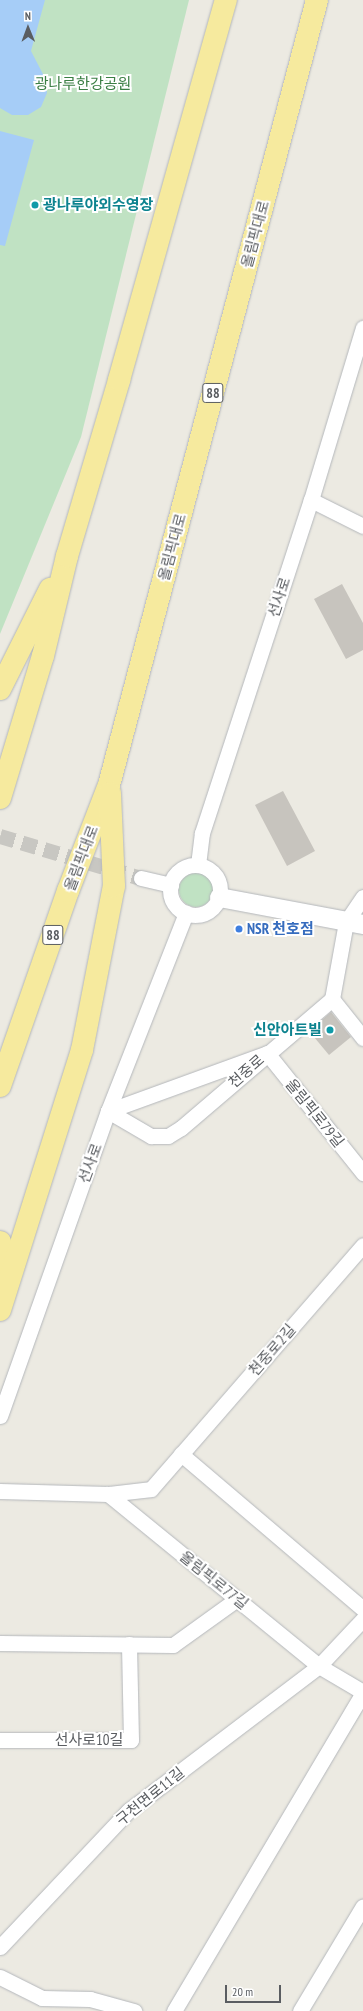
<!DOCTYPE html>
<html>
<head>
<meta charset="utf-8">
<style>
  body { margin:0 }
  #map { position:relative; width:363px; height:2011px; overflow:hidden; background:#eceae2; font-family:"PT Sans Narrow","Noto Sans KR",sans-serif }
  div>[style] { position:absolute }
  .green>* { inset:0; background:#c0e2c3 }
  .round { border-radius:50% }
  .water>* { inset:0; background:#a6cdf7 }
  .building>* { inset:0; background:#c7c4be }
  .minor-tunnel>* { height:15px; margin-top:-7.5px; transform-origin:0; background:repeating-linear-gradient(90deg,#c8c7c2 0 15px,transparent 0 23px) }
  .roads { filter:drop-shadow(0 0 1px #b4b7bb) drop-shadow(0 0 1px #b4b7bb) }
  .minor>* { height:15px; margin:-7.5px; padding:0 7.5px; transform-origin:7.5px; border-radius:7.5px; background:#fff }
  .minor>.ring { margin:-7.5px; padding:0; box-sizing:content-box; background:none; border:15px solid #fff; border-radius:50% }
  .tertiary>* { height:19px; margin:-9.5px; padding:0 9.5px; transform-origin:9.5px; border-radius:9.5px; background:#fff }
  .trunk>* { height:22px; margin:-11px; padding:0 11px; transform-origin:11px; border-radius:11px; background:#f6ea9e }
  .dots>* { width:11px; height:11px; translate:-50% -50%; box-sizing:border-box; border:2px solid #fff; border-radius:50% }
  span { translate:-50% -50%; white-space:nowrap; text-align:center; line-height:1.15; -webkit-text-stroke:4px #fff; paint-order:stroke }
  .shield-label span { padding:1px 3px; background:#fff; border:1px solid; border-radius:3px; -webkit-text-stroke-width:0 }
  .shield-label { font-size:14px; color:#5a5d61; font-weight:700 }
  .park-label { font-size:15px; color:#3b7f44 }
  .culture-label { font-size:15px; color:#0d838f; font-weight:700 }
  .left { translate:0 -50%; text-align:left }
  .right { translate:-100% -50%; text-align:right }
  .street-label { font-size:15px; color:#5a5d61 }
  .shop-label { font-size:15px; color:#366cbe; font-weight:700 }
  .north { position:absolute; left:8px; top:8px; width:40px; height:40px; -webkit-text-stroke:3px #fff; paint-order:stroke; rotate:359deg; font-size:11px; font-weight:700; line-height:16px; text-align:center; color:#5a5d61 }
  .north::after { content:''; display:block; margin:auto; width:14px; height:18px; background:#5a5d61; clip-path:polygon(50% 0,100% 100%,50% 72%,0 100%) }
  .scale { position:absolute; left:225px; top:1985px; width:56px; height:18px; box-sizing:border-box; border:2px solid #5a5d61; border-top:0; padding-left:5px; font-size:12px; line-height:14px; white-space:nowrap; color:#5a5d61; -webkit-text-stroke:3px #fff; paint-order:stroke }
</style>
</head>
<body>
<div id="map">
  <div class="green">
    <i style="clip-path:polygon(0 0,189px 0,81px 437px,0 634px)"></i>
    <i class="round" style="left:179px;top:873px;width:34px;height:34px"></i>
  </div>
  <div class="water">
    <i style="clip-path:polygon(0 0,45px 0,31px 51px,45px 78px,47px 93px,41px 107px,28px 115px,12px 115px,0 108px)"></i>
    <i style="clip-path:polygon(0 131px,34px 140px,5px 246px,0 245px)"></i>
  </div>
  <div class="building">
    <i style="clip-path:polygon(342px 584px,363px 623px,363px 650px,346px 659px,314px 599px)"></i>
    <i style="clip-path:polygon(283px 791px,315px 851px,287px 866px,255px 805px)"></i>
    <i style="clip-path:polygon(331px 1012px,351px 1037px,329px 1055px,309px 1031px)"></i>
  </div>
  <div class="minor-tunnel">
    <i style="left:0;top:836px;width:147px;rotate:16.6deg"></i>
  </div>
  <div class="roads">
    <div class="minor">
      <i style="left:311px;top:500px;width:58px;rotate:26.6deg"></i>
      <i class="ring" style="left:170px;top:865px;width:35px;height:35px"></i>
      <i style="left:198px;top:865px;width:32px;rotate:-83deg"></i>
      <i style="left:202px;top:833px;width:350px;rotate:-71.9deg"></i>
      <i style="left:311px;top:500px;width:180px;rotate:-73.2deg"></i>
      <i style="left:141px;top:878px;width:31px;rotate:13deg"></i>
      <i style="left:332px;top:999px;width:50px;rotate:51.5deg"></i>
      <i style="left:108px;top:1111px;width:50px;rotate:30.2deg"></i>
      <i style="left:151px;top:1136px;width:17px"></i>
      <i style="left:168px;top:1136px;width:15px;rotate:-32deg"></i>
      <i style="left:181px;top:1128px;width:199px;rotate:-40.5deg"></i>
      <i style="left:332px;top:999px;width:78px;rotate:-79.7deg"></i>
      <i style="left:346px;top:922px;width:30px;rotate:-56deg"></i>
      <i style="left:108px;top:1111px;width:169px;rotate:-20deg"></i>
      <i style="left:267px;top:1053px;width:154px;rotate:51.3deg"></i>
      <i style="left:0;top:1416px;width:324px;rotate:-70.5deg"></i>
      <i style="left:108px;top:1111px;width:213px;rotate:-68.5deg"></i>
      <i style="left:181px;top:1454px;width:239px;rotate:40.4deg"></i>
      <i style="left:0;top:1491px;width:108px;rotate:1.6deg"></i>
      <i style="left:108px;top:1494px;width:43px;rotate:-6.6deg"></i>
      <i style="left:151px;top:1489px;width:323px;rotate:-49deg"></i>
      <i style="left:108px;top:1494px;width:272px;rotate:39.2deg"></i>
      <i style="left:319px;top:1666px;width:51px;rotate:30.6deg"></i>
      <i style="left:0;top:1643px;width:173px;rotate:0.7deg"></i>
      <i style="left:173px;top:1645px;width:79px;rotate:-35.7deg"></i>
      <i style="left:0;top:1740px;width:131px"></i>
      <i style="left:131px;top:1740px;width:96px;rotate:-91.2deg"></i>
      <i style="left:0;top:1947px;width:187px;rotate:-46.7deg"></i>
      <i style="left:128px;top:1811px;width:240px;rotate:-37.2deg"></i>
      <i style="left:319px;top:1666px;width:64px;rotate:-46.9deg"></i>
      <i style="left:0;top:1977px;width:47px;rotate:26.6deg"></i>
      <i style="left:42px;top:1998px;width:48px;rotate:1.2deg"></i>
      <i style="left:90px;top:1999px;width:46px;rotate:15.3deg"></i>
      <i style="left:174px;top:2011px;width:370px;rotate:-59.3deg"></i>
      <i style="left:300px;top:2011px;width:122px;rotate:-59deg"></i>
    </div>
    <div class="tertiary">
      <i style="left:219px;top:897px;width:147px;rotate:10.6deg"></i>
    </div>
    <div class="trunk">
      <i style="left:0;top:689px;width:112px;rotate:-63.4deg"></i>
      <i style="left:0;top:798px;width:148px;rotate:-73.2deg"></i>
      <i style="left:43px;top:656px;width:103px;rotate:-76.5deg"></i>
      <i style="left:67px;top:556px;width:184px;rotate:-73.5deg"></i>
      <i style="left:119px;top:380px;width:395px;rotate:-74.3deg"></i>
      <i style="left:0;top:1086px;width:207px;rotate:-70.8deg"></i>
      <i style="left:68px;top:891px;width:114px;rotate:-68.9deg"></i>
      <i style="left:109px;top:785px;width:812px;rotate:-75.16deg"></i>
      <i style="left:0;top:1242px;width:21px;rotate:76deg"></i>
      <i style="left:5px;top:1262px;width:19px;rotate:96deg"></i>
      <i style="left:0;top:1310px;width:273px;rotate:-72.5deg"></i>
      <i style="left:82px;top:1050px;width:167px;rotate:-79deg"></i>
      <i style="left:114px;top:886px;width:93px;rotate:-92.5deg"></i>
    </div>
  </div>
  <div class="dots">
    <i style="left:35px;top:205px;background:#0f9aa8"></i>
    <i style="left:239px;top:929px;background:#3f7fe0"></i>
    <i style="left:330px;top:1030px;background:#0f9aa8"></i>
  </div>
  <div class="shield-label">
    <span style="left:213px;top:393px">88</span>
    <span style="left:53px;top:935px">88</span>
  </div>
  <div class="park-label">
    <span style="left:83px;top:84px">광나루한강공원</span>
  </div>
  <div class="culture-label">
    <span class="left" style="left:43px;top:205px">광나루야외수영장</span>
    <span class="right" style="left:322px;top:1030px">신안아트빌</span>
  </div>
  <div class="street-label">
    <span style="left:255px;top:234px;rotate:-75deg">올림픽대로</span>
    <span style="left:172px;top:547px;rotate:-75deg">올림픽대로</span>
    <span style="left:279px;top:597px;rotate:-72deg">선사로</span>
    <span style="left:81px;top:858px;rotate:-69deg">올림픽대로</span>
    <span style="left:246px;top:1071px;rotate:-41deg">천중로</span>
    <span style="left:315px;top:1113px;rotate:51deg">올림픽로79길</span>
    <span style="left:90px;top:1163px;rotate:-70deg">선사로</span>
    <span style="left:272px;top:1350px;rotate:-49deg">천중로2길</span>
    <span style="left:214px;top:1580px;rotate:39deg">올림픽로77길</span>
    <span style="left:89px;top:1740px">선사로10길</span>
    <span style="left:150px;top:1796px;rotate:-39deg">구천면로11길</span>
  </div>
  <div class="shop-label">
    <span class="left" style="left:247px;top:929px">NSR 천호점</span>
  </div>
  <div class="north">N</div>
  <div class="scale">20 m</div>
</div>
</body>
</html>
